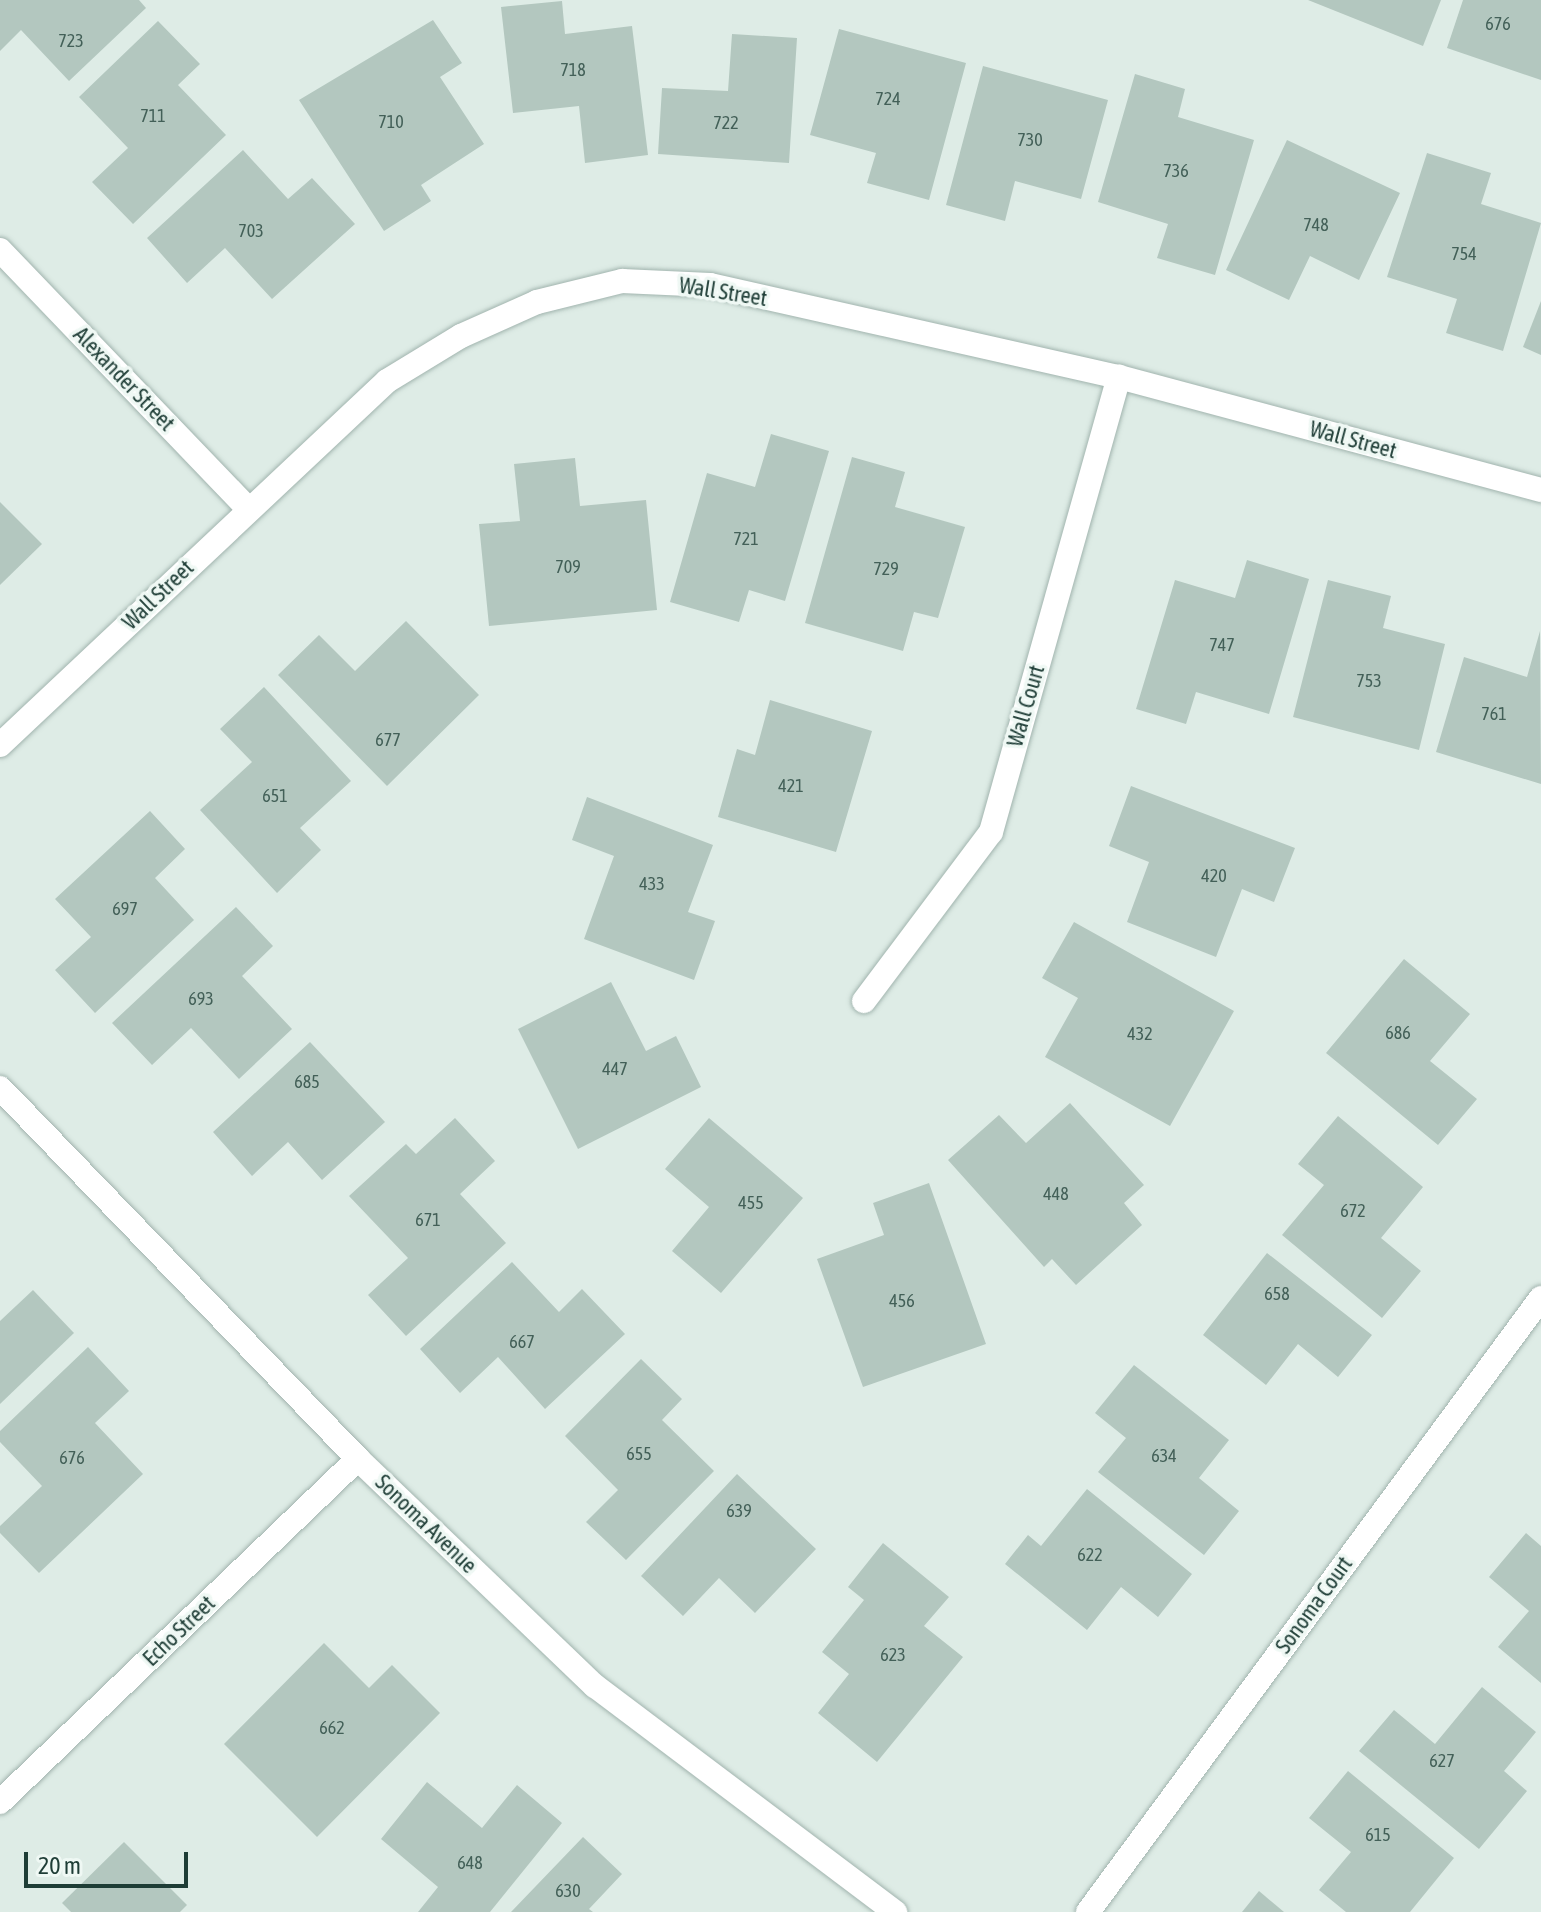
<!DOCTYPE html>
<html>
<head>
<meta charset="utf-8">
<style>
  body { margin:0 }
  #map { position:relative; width:1541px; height:1912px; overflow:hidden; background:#deece6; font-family:"Asap Condensed",sans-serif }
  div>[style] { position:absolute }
  .building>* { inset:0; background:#b3c7bf }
  .roads { filter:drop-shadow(0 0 2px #a1b4ae) drop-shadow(0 0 2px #a1b4ae) }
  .minor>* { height:24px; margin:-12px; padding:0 12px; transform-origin:12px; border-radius:12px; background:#fff }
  span { translate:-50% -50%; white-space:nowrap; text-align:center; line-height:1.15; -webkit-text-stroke:7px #eff8f4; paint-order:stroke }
  .number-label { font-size:18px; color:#436058 }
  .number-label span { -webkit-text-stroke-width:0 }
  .street-label { font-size:22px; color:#1e3d36 }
  .scale { position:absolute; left:24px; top:1852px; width:164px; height:36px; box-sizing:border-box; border:4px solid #1e3d36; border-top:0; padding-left:10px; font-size:24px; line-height:28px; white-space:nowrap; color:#1e3d36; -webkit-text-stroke:6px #eff8f4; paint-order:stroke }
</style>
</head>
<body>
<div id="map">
  <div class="building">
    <i style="clip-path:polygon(0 0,139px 0,146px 8px,69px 81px,21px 30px,0 51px)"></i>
    <i style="clip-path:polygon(1308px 0,1441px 0,1423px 46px)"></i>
    <i style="clip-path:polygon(1463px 0,1541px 0,1541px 80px,1447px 48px)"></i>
    <i style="clip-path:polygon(562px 1px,565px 34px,632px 26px,648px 155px,585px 163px,579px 106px,513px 113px,501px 7px)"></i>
    <i style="clip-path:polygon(433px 20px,462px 63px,440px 77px,484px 144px,421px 185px,431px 201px,384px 231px,299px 100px)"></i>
    <i style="clip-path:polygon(158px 21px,200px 64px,178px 85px,226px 135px,133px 224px,92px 182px,128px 148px,79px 97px)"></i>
    <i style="clip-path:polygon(839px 29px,966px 63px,929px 200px,867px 183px,876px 153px,810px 135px)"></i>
    <i style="clip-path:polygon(732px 34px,797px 38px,789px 163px,658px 154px,662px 88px,728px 91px)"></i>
    <i style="clip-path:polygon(983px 66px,1108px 100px,1081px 199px,1015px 181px,1005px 221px,946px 205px)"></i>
    <i style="clip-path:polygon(1135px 74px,1185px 89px,1178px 117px,1254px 140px,1215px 275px,1157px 258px,1168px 224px,1098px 202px)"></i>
    <i style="clip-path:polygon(1287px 140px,1400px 193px,1359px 280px,1310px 256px,1289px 300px,1226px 270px)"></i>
    <i style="clip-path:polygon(243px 150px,288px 199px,312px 178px,355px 224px,272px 299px,225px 248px,187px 283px,147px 238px)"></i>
    <i style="clip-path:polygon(1427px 153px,1491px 173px,1481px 204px,1541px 223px,1503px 351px,1446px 333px,1457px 299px,1387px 277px)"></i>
    <i style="clip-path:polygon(1541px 301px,1541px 355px,1523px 347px)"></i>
    <i style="clip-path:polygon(771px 434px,829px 451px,785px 601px,749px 590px,739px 622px,670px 602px,707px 473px,755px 487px)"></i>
    <i style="clip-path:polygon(852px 457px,905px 472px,895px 507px,965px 527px,938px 618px,914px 612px,903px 651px,805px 623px)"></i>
    <i style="clip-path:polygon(575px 458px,580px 506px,646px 500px,657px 610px,489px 626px,479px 524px,520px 521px,514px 464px)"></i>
    <i style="clip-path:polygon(0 502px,42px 544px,0 585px)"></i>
    <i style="clip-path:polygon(1247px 560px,1309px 579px,1269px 714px,1196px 692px,1186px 724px,1136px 709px,1175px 580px,1235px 598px)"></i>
    <i style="clip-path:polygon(1328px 580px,1391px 596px,1383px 628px,1445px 644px,1419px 750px,1293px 717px)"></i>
    <i style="clip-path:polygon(406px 621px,479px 695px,387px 786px,278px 675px,319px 635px,355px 671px)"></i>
    <i style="clip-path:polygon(1540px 631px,1541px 784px,1436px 752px,1464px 657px,1527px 677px)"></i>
    <i style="clip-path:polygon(264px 687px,351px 781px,300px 828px,321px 850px,277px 893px,200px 810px,252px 762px,220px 729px)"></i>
    <i style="clip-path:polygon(770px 700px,872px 731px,836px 852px,718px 817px,737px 749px,755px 755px)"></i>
    <i style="clip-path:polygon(1131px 786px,1295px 848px,1274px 902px,1242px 889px,1216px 957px,1127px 922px,1149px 862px,1109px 846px)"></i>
    <i style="clip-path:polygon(587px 797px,713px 845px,688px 912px,715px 921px,694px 980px,584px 939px,614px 856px,572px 840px)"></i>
    <i style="clip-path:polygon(150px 811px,185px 849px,155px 878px,194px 920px,95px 1013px,55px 970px,91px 937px,55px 899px)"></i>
    <i style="clip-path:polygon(236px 907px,273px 946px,242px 976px,292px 1029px,239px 1079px,191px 1028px,152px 1065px,112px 1023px)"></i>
    <i style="clip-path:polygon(1074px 922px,1234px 1011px,1170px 1126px,1045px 1057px,1078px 998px,1042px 978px)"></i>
    <i style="clip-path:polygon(1404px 959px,1470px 1014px,1430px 1061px,1477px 1099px,1438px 1145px,1326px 1053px)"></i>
    <i style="clip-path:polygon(611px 982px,646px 1051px,676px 1036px,701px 1087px,578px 1149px,518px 1029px)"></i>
    <i style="clip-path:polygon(310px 1042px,385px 1122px,322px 1180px,288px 1142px,252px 1176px,213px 1132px)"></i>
    <i style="clip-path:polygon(1070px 1103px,1144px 1185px,1124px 1203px,1142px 1225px,1076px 1285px,1052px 1259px,1044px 1267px,948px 1160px,999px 1115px,1026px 1143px)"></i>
    <i style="clip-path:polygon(1338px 1116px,1423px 1187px,1381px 1238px,1421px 1271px,1382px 1318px,1282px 1235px,1324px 1185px,1298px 1164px)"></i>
    <i style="clip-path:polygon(455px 1118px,495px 1161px,460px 1194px,506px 1243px,406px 1336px,368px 1295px,408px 1258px,349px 1196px,406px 1144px,416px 1154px)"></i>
    <i style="clip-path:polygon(709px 1118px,803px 1198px,721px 1293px,672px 1251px,709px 1207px,665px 1169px)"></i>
    <i style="clip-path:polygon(929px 1183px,986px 1344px,863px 1387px,817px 1259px,884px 1235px,873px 1203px)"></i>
    <i style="clip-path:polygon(1267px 1253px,1372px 1335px,1338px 1377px,1298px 1344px,1266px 1385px,1203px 1335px)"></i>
    <i style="clip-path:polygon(512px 1262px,559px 1312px,582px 1289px,625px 1334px,545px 1409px,498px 1357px,460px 1393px,420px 1349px)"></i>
    <i style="clip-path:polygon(33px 1290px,74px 1333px,0 1404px,0 1321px)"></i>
    <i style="clip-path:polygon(88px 1347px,129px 1391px,95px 1423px,143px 1474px,39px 1573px,0 1533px,0 1526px,42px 1486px,0 1442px,0 1431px)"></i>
    <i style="clip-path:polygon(641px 1359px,682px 1399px,662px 1420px,714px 1471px,626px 1560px,586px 1522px,618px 1490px,565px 1436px)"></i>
    <i style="clip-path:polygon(1134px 1365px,1229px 1440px,1199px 1478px,1239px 1511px,1204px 1555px,1098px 1472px,1126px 1438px,1095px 1413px)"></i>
    <i style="clip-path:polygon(737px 1474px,816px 1549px,755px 1613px,719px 1578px,683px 1616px,641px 1576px)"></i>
    <i style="clip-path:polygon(1087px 1489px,1192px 1574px,1158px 1617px,1121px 1587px,1087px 1630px,1005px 1564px,1028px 1535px,1041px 1546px)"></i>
    <i style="clip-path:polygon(1526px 1533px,1541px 1546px,1541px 1683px,1498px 1647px,1529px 1611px,1489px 1577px)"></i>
    <i style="clip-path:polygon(883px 1543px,949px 1597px,924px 1626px,963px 1657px,877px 1762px,818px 1713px,849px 1674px,822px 1652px,864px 1600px,848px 1587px)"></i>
    <i style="clip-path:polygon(324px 1643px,369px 1688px,392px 1665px,440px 1713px,317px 1837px,224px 1744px)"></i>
    <i style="clip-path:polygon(1482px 1687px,1536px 1732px,1504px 1771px,1527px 1791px,1479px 1849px,1359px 1751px,1394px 1710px,1435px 1744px)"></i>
    <i style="clip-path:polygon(1348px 1771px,1454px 1858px,1410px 1912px,1346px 1912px,1319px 1890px,1351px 1852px,1309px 1818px)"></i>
    <i style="clip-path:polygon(427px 1782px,482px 1828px,517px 1785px,562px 1823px,490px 1912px,418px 1912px,438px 1887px,381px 1839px)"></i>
    <i style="clip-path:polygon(583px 1837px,622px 1874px,589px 1909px,593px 1912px,511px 1912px)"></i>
    <i style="clip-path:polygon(124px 1842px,187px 1905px,180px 1912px,71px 1912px,62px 1903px)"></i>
    <i style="clip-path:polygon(1259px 1891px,1284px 1912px,1242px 1912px)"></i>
  </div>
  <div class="roads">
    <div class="minor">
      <i style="left:0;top:250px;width:359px;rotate:46.2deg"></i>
      <i style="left:0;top:745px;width:531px;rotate:-43.25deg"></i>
      <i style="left:387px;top:381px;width:87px;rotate:-31.3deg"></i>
      <i style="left:461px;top:336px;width:83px;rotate:-24.1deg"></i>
      <i style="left:537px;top:302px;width:88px;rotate:-13.9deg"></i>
      <i style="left:622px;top:281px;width:88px;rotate:2.6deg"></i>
      <i style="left:710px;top:285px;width:419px;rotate:12.7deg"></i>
      <i style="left:1119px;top:377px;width:437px;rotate:15deg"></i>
      <i style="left:864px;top:1001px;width:211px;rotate:-53.1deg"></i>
      <i style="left:991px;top:832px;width:473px;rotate:-74.3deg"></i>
      <i style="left:0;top:1088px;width:516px;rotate:46.02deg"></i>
      <i style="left:358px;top:1459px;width:328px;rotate:43.8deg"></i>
      <i style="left:595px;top:1686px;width:376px;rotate:37deg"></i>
      <i style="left:0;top:1802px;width:496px;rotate:-43.8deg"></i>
      <i style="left:1088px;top:1912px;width:763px;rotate:-53.58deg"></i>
    </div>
  </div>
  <div class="number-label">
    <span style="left:1498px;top:24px">676</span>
    <span style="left:71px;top:41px">723</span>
    <span style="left:573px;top:70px">718</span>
    <span style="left:888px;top:99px">724</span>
    <span style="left:153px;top:116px">711</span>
    <span style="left:391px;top:122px">710</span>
    <span style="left:726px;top:123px">722</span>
    <span style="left:1030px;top:140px">730</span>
    <span style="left:1176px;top:171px">736</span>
    <span style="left:1316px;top:225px">748</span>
    <span style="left:251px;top:231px">703</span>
    <span style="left:1464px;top:254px">754</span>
    <span style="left:746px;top:539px">721</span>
    <span style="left:568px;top:567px">709</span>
    <span style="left:886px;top:569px">729</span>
    <span style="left:1222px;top:645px">747</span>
    <span style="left:1369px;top:681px">753</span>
    <span style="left:1494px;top:714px">761</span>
    <span style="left:388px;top:740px">677</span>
    <span style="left:791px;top:786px">421</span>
    <span style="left:275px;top:796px">651</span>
    <span style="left:1214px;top:876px">420</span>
    <span style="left:652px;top:884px">433</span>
    <span style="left:125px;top:909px">697</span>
    <span style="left:201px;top:999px">693</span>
    <span style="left:1398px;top:1033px">686</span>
    <span style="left:1140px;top:1034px">432</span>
    <span style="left:615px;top:1069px">447</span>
    <span style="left:307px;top:1082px">685</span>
    <span style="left:1056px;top:1194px">448</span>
    <span style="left:751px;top:1203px">455</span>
    <span style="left:1353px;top:1211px">672</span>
    <span style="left:428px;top:1220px">671</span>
    <span style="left:1277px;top:1294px">658</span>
    <span style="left:902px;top:1301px">456</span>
    <span style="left:522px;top:1342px">667</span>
    <span style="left:639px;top:1454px">655</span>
    <span style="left:1164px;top:1456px">634</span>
    <span style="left:72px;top:1458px">676</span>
    <span style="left:739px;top:1511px">639</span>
    <span style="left:1090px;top:1555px">622</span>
    <span style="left:893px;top:1655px">623</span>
    <span style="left:332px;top:1728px">662</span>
    <span style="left:1442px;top:1761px">627</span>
    <span style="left:1378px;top:1835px">615</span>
    <span style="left:470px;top:1863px">648</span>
    <span style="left:568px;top:1891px">630</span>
  </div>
  <div class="street-label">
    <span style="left:723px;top:292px;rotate:9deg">Wall Street</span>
    <span style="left:124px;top:379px;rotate:46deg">Alexander Street</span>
    <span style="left:1353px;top:440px;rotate:15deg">Wall Street</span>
    <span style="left:158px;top:595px;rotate:-44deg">Wall Street</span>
    <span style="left:1026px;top:706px;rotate:-74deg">Wall Court</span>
    <span style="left:426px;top:1524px;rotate:44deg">Sonoma Avenue</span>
    <span style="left:1314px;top:1605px;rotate:-54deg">Sonoma Court</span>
    <span style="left:179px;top:1631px;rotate:-44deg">Echo Street</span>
  </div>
  <div class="scale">20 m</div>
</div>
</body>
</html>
